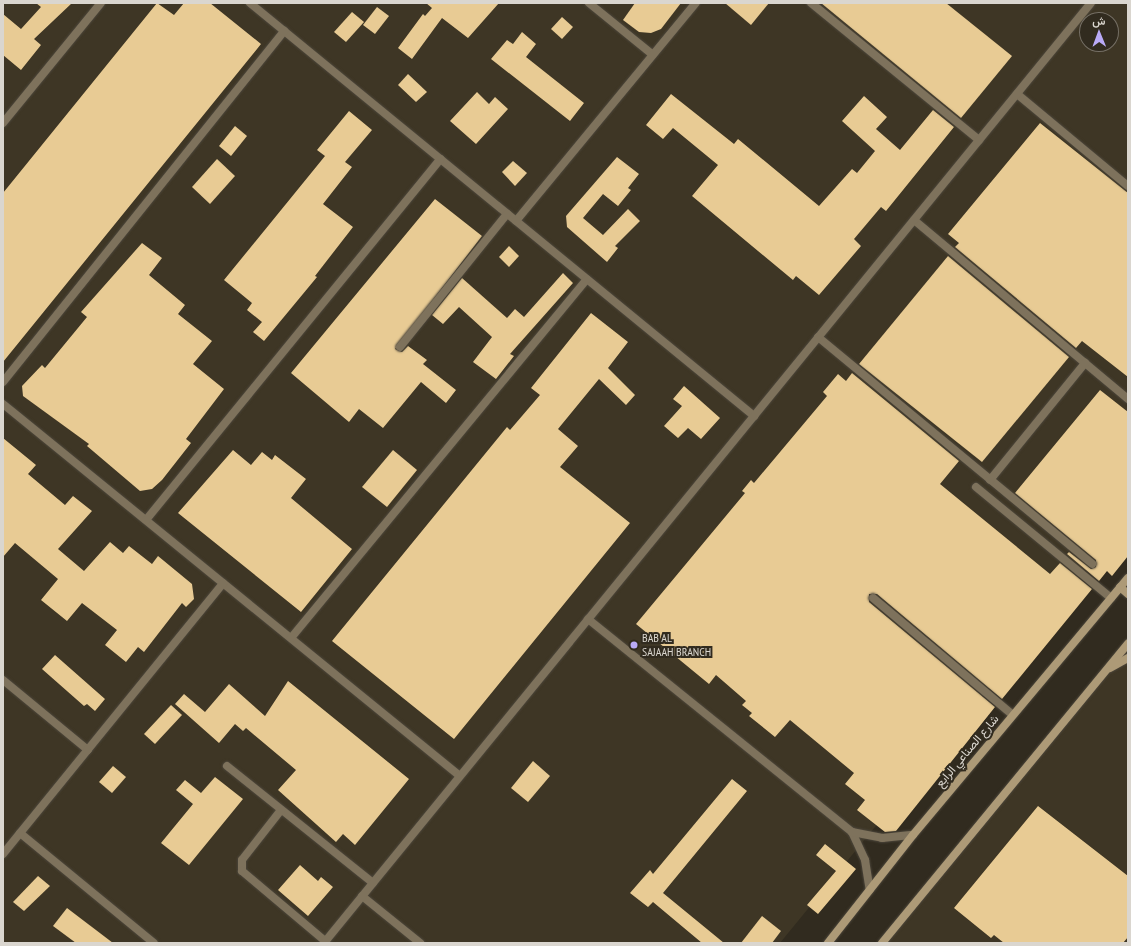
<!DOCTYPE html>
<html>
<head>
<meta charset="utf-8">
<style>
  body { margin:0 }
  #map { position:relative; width:1131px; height:946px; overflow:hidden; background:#312b1f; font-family:"PT Sans Narrow",Vazirmatn,sans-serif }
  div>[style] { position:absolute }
  .built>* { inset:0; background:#3e3625 }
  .building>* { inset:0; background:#e8cb94 }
  .roads { filter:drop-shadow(0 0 1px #4c463b) drop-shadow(0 0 1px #4c463b) }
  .lane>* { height:8px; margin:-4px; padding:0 4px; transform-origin:4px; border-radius:4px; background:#7e725c }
  .street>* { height:8px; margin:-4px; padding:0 4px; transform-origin:4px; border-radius:4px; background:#7e725c }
  .secondary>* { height:8px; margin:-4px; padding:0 4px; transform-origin:4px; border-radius:4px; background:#ad9a77 }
  .dots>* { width:11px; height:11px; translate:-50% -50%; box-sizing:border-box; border:2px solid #312b1f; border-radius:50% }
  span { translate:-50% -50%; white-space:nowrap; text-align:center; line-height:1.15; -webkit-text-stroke:4px #312b1f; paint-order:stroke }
  .poi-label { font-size:12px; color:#dad6cf }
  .left { translate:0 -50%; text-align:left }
  .street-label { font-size:12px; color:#dad6cf }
  .frame { position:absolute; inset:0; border:4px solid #dad6cf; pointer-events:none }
  .north { position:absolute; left:1079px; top:12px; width:40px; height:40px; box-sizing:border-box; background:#312b1f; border:1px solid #756f65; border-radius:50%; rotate:359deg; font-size:11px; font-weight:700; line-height:16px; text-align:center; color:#dad6cf }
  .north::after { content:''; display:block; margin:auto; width:14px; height:18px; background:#b9aaf7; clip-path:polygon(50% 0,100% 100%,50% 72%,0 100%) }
</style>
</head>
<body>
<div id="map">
  <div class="built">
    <i style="clip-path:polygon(evenodd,3px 3px,1128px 3px,1128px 518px,780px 943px,3px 943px,3px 3px,1087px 20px,1111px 20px,1111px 44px,1087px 44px,1087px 20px)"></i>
    <i style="clip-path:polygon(1128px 647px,1128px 943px,887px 943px)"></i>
  </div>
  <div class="building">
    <i style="clip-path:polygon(36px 3px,72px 3px,34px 39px,41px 45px,21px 70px,3px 55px,3px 14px,21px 29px,41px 7px)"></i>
    <i style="clip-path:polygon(157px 3px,174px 15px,184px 3px,210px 3px,261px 44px,3px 362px,3px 193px)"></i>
    <i style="clip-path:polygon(426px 3px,499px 3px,468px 38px,442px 18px,412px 59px,398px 48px,423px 14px,425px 16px,432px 8px)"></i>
    <i style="clip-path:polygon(635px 3px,681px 3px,661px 29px,651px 33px,639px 32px,623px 20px)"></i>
    <i style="clip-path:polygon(725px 3px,769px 3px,751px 25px)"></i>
    <i style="clip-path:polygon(821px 3px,946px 3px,1012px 56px,961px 118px)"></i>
    <i style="clip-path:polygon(377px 7px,389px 16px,375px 34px,363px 25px)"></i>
    <i style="clip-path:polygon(352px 12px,364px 22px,346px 42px,334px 32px)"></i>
    <i style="clip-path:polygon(562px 17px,573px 27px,562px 39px,551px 29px)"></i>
    <i style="clip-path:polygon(522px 32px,536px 44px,526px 57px,584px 103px,570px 121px,491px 59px,507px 40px,513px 44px)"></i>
    <i style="clip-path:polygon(408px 74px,427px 92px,416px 102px,398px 85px)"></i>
    <i style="clip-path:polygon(477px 92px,489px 104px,495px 97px,508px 109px,476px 144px,450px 121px)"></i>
    <i style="clip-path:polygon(671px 94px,734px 144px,738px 139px,819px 206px,852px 169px,857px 173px,875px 151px,842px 121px,864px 96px,887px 117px,876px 129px,900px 150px,933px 110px,954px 127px,886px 211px,881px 207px,854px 239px,861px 246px,819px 295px,796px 276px,793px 280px,692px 196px,718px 165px,673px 128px,663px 139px,646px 125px)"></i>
    <i style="clip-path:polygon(349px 111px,372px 130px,345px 162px,352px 167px,323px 204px,353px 227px,315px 276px,317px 277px,264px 341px,253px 332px,262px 322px,247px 310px,252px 303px,224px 280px,325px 156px,317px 150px)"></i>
    <i style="clip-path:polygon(1040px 123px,1128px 193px,1128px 377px,1082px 341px,1076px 348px,955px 247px,959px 243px,948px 234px)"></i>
    <i style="clip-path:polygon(235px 126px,247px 136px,231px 156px,219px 146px)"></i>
    <i style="clip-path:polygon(617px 157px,639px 174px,628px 188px,631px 190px,618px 206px,603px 194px,583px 218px,603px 235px,628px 209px,640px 221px,615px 246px,618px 248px,607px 262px,567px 227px,566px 216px)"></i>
    <i style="clip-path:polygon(217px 159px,235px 176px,210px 204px,192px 187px)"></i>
    <i style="clip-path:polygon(513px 161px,527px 173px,515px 186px,502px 172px)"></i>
    <i style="clip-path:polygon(435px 199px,482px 236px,395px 349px,402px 352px,408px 346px,427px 360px,423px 364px,456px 390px,446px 403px,421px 382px,383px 428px,359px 409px,349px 422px,291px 373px)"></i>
    <i style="clip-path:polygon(142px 243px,162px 258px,149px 275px,185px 305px,178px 314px,212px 341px,193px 364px,224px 389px,186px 439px,191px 443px,162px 480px,152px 489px,140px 491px,87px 446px,89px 444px,23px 396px,22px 386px,42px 365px,45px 368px,87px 317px,81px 312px)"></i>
    <i style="clip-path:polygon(509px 246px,519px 256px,509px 267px,499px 257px)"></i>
    <i style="clip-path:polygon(948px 256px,1069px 357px,982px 462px,859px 364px)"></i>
    <i style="clip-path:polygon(563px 273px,573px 283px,510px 354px,514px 356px,496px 379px,473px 362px,492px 337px,459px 307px,443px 324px,432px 315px,462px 278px,507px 318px,515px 309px,524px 317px)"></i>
    <i style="clip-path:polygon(591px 313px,628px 342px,608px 368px,635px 395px,626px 405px,599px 379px,558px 429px,578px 446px,560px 467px,630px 523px,454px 739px,332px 641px,507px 427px,510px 430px,540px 395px,531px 388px)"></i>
    <i style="clip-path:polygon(852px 373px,959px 461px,940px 484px,1050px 574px,1060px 563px,1092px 589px,1002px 699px,877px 594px,869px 594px,869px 602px,995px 707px,896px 831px,885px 832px,857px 810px,865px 800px,845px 784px,854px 773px,790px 720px,775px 737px,749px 716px,752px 713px,742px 705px,746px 701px,716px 675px,709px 684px,636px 624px,745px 493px,742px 491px,751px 480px,754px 483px,827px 396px,823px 392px,838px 374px,846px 381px)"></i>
    <i style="clip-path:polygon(684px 386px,720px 418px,701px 439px,688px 428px,678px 438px,664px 426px,682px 406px,673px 399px)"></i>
    <i style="clip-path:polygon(1100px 390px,1128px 412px,1128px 556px,1112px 576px,1107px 571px,1099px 581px,1067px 554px,1069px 552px,1091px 569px,1096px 567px,1096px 560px,1015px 493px)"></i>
    <i style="clip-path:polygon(3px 438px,36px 465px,28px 474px,65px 505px,73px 496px,92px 511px,58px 549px,84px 571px,110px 542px,123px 553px,129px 546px,152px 564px,158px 556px,192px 584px,194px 599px,186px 607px,182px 603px,144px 652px,138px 647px,126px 662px,105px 645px,117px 630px,82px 603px,67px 621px,41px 600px,58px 579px,15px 543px,3px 557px)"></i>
    <i style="clip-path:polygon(233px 450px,251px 465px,262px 452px,272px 460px,275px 455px,306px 479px,291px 498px,352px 549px,301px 612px,178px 513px)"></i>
    <i style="clip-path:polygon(393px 450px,417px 470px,387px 507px,362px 487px)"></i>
    <i style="clip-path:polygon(55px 655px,105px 699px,95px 711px,87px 704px,84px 706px,42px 669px)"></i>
    <i style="clip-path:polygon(288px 681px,409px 779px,355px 845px,343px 834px,336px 842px,278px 790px,296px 770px,246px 728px,243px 731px,235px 724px,219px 743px,175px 704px,184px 694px,205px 712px,229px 684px,265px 716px)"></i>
    <i style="clip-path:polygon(171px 705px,182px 715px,155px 744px,144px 734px)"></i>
    <i style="clip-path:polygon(533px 761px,550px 776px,528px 802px,511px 788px)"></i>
    <i style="clip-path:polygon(113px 766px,126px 777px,112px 793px,99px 782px)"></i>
    <i style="clip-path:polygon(215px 777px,243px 799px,189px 865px,161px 843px,193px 804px,176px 790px,185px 780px,201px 793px)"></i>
    <i style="clip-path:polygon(732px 779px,747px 791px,663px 893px,724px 943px,702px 943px,653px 902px,648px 907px,630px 893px,650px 870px,653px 874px)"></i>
    <i style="clip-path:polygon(1038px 806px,1128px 876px,1128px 937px,1123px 943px,1004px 943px,994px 935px,991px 938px,954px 908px)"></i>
    <i style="clip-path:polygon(825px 844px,856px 869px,818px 914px,807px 905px,836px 871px,816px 855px)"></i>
    <i style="clip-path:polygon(300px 865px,318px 881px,321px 877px,333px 887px,308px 916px,278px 890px)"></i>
    <i style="clip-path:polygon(38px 876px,50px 886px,24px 911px,13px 902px)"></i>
    <i style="clip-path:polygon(67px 908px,113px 943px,76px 943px,53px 926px)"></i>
    <i style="clip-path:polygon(762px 916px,781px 931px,772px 943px,741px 943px)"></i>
  </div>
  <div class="roads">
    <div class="lane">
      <i style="left:250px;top:3px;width:652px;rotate:39.33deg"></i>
      <i style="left:589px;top:3px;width:82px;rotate:39.1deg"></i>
      <i style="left:811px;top:3px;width:217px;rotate:39.2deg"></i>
      <i style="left:3px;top:123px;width:155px;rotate:-50.8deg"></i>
      <i style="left:914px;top:220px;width:279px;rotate:39.9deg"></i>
      <i style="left:516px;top:221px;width:283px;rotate:-50.5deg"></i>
      <i style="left:818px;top:337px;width:356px;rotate:39.6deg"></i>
      <i style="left:400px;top:347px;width:171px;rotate:-51.2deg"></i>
      <i style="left:3px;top:382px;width:450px;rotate:-51.3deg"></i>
      <i style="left:3px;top:404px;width:589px;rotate:39.15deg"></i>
      <i style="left:990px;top:480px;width:151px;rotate:-50.9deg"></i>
      <i style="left:976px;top:487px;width:175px;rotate:39.4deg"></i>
      <i style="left:146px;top:520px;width:466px;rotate:-50.8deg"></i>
      <i style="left:873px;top:598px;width:182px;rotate:39.9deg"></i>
      <i style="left:291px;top:638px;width:465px;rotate:-50.5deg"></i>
      <i style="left:3px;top:680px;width:110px;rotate:39.5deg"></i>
      <i style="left:227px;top:766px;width:187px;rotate:38.7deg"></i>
      <i style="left:281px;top:810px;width:63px;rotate:128deg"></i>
      <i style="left:242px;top:860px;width:11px;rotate:90deg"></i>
      <i style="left:242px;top:871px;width:109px;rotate:40.1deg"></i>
      <i style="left:20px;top:833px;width:173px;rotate:39.4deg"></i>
      <i style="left:3px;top:854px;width:349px;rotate:-50.9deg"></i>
      <i style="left:362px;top:896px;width:75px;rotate:39deg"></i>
    </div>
    <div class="street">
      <i style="left:1017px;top:94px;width:144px;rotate:39.7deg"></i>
      <i style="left:588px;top:619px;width:339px;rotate:38.9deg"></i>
      <i style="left:852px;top:832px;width:31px;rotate:65deg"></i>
      <i style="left:865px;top:860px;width:30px;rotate:81deg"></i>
      <i style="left:852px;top:832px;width:31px;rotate:11deg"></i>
      <i style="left:882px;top:838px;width:31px;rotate:-6deg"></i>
      <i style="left:324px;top:943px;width:1213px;rotate:-50.79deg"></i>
    </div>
    <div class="secondary">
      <i style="left:1120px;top:587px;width:11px;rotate:41deg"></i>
      <i style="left:1110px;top:668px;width:21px;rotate:-29deg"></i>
      <i style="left:828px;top:943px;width:137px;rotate:-51.8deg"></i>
      <i style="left:913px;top:835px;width:335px;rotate:-50.1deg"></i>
      <i style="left:882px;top:943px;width:388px;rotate:-50.6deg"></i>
    </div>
  </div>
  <div class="dots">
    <i style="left:634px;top:645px;background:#b9aaf7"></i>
  </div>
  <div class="poi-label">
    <span class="left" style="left:642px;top:645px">BAB AL<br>SAJAAH BRANCH</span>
  </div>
  <div class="street-label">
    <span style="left:967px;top:751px;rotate:-50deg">شارع الصناعي الرابع</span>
  </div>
  <div class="frame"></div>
  <div class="north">ش</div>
</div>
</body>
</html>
